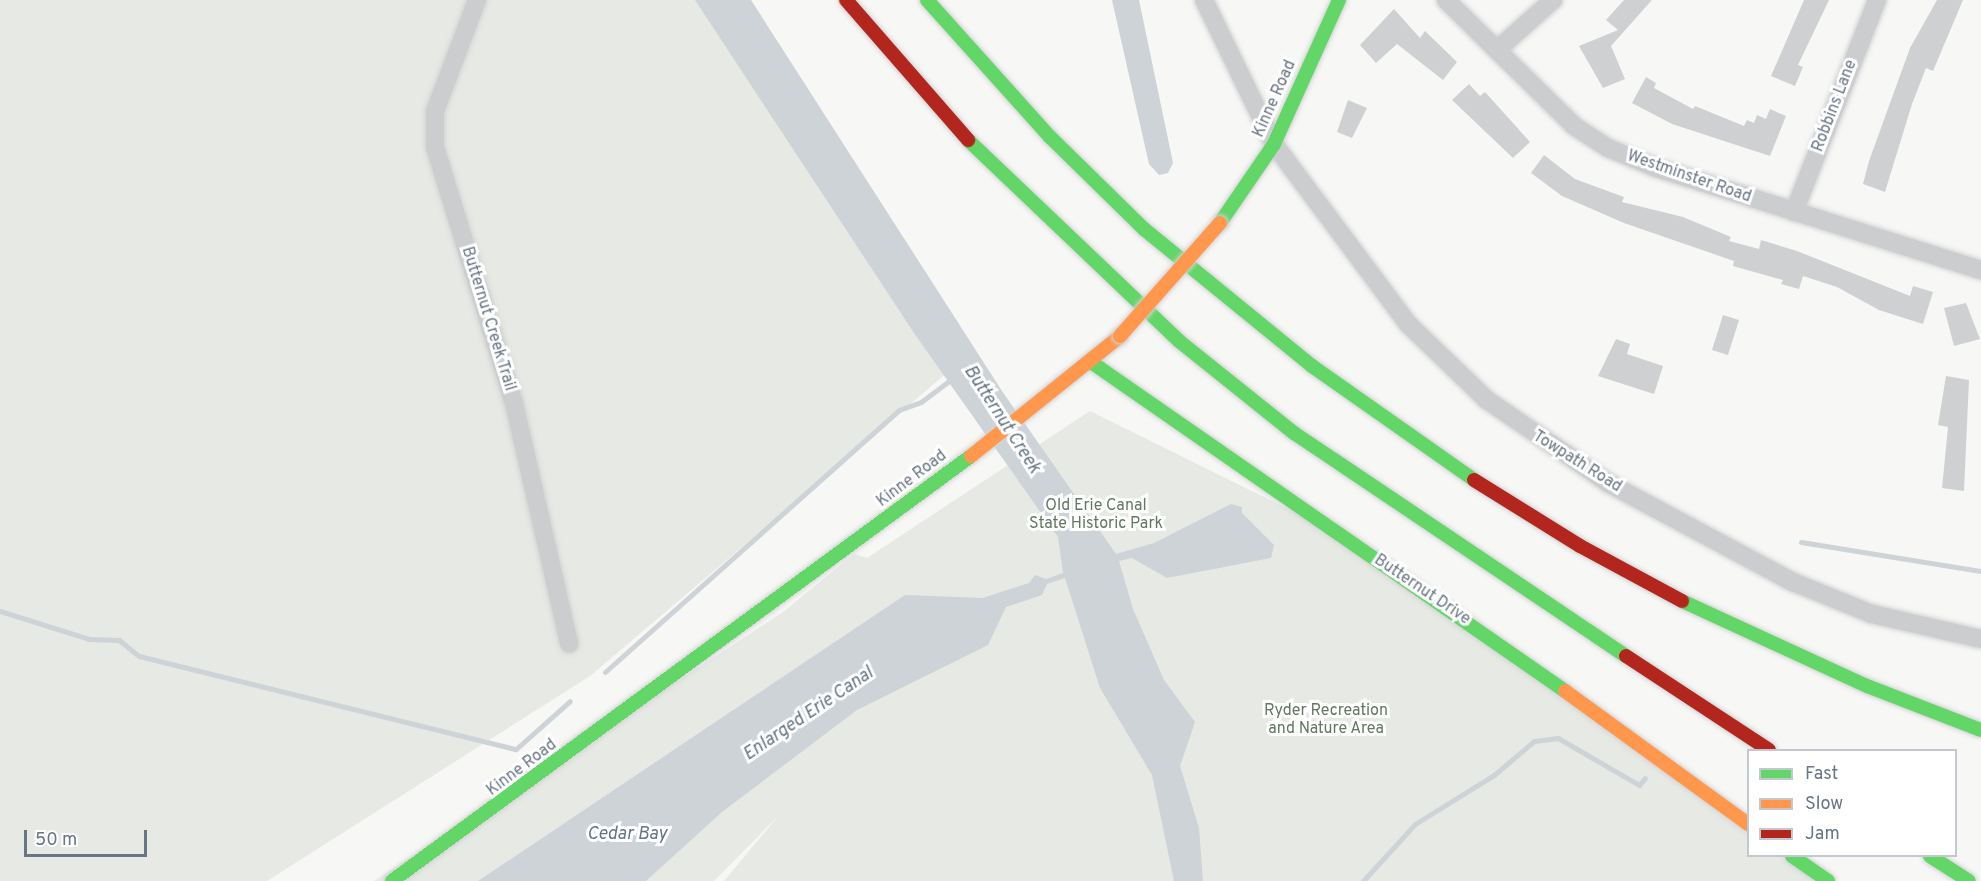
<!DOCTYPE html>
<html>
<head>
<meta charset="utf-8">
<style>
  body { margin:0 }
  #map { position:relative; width:1981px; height:881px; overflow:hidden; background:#f7f7f6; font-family:Overpass,sans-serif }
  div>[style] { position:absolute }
  .green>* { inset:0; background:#e6e9e4 }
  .water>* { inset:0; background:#cdd3d7 }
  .stream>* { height:5px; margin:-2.5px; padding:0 2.5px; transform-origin:2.5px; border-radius:2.5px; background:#cdd3d7 }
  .building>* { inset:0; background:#cfd0d1 }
  .roads { filter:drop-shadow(0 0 2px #d3d3d4) drop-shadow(0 0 2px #d3d3d4) }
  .street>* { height:18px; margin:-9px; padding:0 9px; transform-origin:9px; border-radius:9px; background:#cccdcf }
  .fast>* { height:14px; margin:-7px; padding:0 7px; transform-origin:7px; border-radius:7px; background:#63d668 }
  .slow>* { height:14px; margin:-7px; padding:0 7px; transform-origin:7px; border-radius:7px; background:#ff974d }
  .jam>* { height:14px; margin:-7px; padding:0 7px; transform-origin:7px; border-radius:7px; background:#b3261e }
  .bridges { filter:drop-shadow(0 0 2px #d3d3d4) drop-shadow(0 0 2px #d3d3d4) }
  .slow-bridge>* { height:14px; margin:-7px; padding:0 7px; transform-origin:7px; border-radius:7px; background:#ff974d }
  span { translate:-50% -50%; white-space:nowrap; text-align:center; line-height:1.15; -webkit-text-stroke:6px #fff; paint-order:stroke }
  .street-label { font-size:16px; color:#687584 }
  .park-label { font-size:16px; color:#657763 }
  .water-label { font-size:18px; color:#647580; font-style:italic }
  .legend { position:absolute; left:1747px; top:749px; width:210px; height:108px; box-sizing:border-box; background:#fff; border:2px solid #c3c8ce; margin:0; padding:8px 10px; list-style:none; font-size:18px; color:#687584 }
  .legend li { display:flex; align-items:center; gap:12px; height:30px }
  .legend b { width:30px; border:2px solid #c3c8ce }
  .scale { position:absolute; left:24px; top:830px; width:123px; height:27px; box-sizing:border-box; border:3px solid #687584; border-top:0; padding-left:8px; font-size:18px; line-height:21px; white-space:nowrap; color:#687584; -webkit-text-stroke:4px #fff; paint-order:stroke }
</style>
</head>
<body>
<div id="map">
  <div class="green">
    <i style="clip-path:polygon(0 0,730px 0,962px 360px,590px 676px,267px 881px,0 881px)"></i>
    <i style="clip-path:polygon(1090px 411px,1349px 539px,1748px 824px,1748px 856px,1792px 856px,1828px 881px,724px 881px,779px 815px,714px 881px,374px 881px,783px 612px,854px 554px,867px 558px)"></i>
  </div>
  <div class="water">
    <i style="clip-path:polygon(695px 0,751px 0,1002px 391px,1116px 554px,1154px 543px,1231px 504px,1242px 507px,1242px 513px,1274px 545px,1271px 558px,1167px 578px,1132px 558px,1119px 561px,1133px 609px,1164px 680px,1195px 722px,1180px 766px,1199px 828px,1203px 881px,1174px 881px,1152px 775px,1100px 688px,1065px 578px,1047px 584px,1042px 595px,1006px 607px,988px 645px,857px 710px,722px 812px,646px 881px,478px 881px,905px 595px,983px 598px,1029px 583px,1035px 575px,1046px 579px,1063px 573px,1058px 537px,914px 333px)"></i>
    <i style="clip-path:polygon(1112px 0,1139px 0,1173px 163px,1168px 173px,1159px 175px,1149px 164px)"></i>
  </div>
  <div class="stream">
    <i style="left:1801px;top:542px;width:182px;rotate:9.2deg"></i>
    <i style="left:0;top:611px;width:93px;rotate:17.5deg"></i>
    <i style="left:89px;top:639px;width:30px;rotate:2deg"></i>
    <i style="left:119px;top:640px;width:26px;rotate:39deg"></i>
    <i style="left:139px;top:656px;width:388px;rotate:13.9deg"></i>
    <i style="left:516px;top:749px;width:72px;rotate:-41.6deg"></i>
    <i style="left:605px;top:672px;width:394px;rotate:-41.7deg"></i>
    <i style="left:899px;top:410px;width:23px;rotate:-20deg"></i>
    <i style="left:921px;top:402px;width:40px;rotate:-37deg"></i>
    <i style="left:1363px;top:881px;width:77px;rotate:-47.6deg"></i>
    <i style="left:1415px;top:824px;width:93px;rotate:-31.8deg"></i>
    <i style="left:1494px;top:775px;width:52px;rotate:-40.4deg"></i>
    <i style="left:1534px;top:741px;width:24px;rotate:-7deg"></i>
    <i style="left:1558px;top:738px;width:94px;rotate:30.1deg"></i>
    <i style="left:1639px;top:785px;width:9px;rotate:-49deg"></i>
  </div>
  <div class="building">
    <i style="clip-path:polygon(1624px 0,1652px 0,1611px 46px,1625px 79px,1603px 88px,1579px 46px,1618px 30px,1606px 20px)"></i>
    <i style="clip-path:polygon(1804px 0,1829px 0,1798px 65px,1803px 67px,1795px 86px,1771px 76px)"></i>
    <i style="clip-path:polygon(1937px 0,1963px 0,1933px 71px,1926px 68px,1912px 104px,1885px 192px,1863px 184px,1869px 161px,1910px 48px)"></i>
    <i style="clip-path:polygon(1394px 9px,1420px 38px,1425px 31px,1457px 62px,1443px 80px,1397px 44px,1376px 63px,1360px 45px)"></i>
    <i style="clip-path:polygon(1646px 77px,1656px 83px,1654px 88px,1693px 109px,1695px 106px,1744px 126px,1747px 120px,1754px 123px,1757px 115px,1766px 119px,1770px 109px,1786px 116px,1770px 156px,1672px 124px,1632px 103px)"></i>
    <i style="clip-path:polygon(1469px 84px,1480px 96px,1485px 92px,1530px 142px,1513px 158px,1452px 100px)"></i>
    <i style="clip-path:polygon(1348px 100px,1367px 108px,1352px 138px,1337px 132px)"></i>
    <i style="clip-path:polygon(1544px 155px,1575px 179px,1624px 197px,1622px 202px,1683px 217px,1731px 237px,1729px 241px,1759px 249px,1761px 240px,1797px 251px,1910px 296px,1913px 286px,1933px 292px,1923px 324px,1879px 310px,1837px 287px,1803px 276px,1799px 289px,1781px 284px,1783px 280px,1733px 266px,1734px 261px,1624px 223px,1562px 196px,1531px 173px)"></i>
    <i style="clip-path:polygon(1966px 303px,1980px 339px,1954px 346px,1944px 308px)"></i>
    <i style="clip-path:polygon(1723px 315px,1739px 320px,1728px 355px,1712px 350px)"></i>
    <i style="clip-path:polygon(1616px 339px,1630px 344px,1627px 354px,1663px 366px,1654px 394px,1598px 376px)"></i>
    <i style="clip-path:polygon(1946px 376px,1969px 380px,1964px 491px,1942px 488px,1948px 427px,1938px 425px)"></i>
  </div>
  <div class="roads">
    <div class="street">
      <i style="left:477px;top:0;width:119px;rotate:110.7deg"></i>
      <i style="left:435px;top:111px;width:36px;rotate:90deg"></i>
      <i style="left:435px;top:147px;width:268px;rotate:72.9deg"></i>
      <i style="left:514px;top:403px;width:247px;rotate:77.1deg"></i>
      <i style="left:1204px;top:0;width:160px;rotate:64.1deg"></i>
      <i style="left:1274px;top:144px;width:224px;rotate:53.3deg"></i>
      <i style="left:1408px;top:324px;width:110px;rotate:43.9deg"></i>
      <i style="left:1487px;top:400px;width:147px;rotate:34.4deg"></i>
      <i style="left:1608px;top:483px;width:210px;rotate:28.2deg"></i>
      <i style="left:1793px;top:582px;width:85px;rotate:22.1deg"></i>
      <i style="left:1872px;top:614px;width:112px;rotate:12.9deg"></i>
      <i style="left:1446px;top:0;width:180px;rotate:44.5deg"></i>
      <i style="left:1574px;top:126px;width:40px;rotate:32.9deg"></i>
      <i style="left:1608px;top:148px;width:50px;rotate:22.4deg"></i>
      <i style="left:1654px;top:167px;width:343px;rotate:17.5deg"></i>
      <i style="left:1498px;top:49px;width:74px;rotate:-41.7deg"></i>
      <i style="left:1794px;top:212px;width:228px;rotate:-68.6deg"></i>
    </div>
    <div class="fast">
      <i style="left:927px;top:0;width:184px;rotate:48.1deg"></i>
      <i style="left:1050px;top:137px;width:132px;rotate:44.4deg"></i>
      <i style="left:1144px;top:229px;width:217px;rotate:39.2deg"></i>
      <i style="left:1312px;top:366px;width:198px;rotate:35.1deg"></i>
      <i style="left:968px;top:140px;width:291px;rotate:43.6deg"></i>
      <i style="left:1179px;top:341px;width:147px;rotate:38.7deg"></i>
      <i style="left:1294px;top:433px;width:400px;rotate:33.9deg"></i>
      <i style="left:1220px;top:223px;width:96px;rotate:-55.6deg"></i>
      <i style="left:1274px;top:144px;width:158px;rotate:-65.7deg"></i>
      <i style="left:1091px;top:362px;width:577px;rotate:34.76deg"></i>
      <i style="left:1682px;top:601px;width:204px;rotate:24.7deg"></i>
      <i style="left:1867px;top:686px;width:122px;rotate:21.1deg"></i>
      <i style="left:1792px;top:856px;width:44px;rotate:34.8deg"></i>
      <i style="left:1930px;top:856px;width:46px;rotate:32.7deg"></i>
      <i style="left:392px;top:881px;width:718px;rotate:-36.28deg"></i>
    </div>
    <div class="slow">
      <i style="left:971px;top:456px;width:191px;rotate:-38.8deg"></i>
      <i style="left:1565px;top:691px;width:226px;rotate:36deg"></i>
    </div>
    <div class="jam">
      <i style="left:846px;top:0;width:186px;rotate:48.9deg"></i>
      <i style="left:1474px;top:480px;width:125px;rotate:31.9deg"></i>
      <i style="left:1580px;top:546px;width:116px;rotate:28.3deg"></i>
      <i style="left:1626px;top:656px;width:171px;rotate:33.3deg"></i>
    </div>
  </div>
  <div class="bridges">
    <div class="slow-bridge">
      <i style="left:1120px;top:336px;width:151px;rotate:-48.5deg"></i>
    </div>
  </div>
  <div class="street-label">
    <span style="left:1275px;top:99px;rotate:-66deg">Kinne Road</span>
    <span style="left:1835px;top:106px;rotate:-69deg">Robbins Lane</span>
    <span style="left:1689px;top:177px;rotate:19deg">Westminster Road</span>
    <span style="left:488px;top:319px;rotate:73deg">Butternut Creek Trail</span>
    <span style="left:1577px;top:462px;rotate:32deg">Towpath Road</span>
    <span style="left:912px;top:479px;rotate:-37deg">Kinne Road</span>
    <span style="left:1422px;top:590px;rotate:34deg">Butternut Drive</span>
    <span style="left:522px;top:768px;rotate:-37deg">Kinne Road</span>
  </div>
  <div class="park-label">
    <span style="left:1096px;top:515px">Old Erie Canal<br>State Historic Park</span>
    <span style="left:1326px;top:720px">Ryder Recreation<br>and Nature Area</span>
  </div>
  <div class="water-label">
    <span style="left:1001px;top:420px;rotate:57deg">Butternut Creek</span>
    <span style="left:809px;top:715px;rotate:-34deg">Enlarged Erie Canal</span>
    <span style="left:627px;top:835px">Cedar Bay</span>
  </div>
  <ul class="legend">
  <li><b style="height:8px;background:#63d668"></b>Fast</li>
  <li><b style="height:8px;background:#ff974d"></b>Slow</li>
  <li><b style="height:8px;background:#b3261e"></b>Jam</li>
  </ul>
  <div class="scale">50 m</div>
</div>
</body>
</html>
